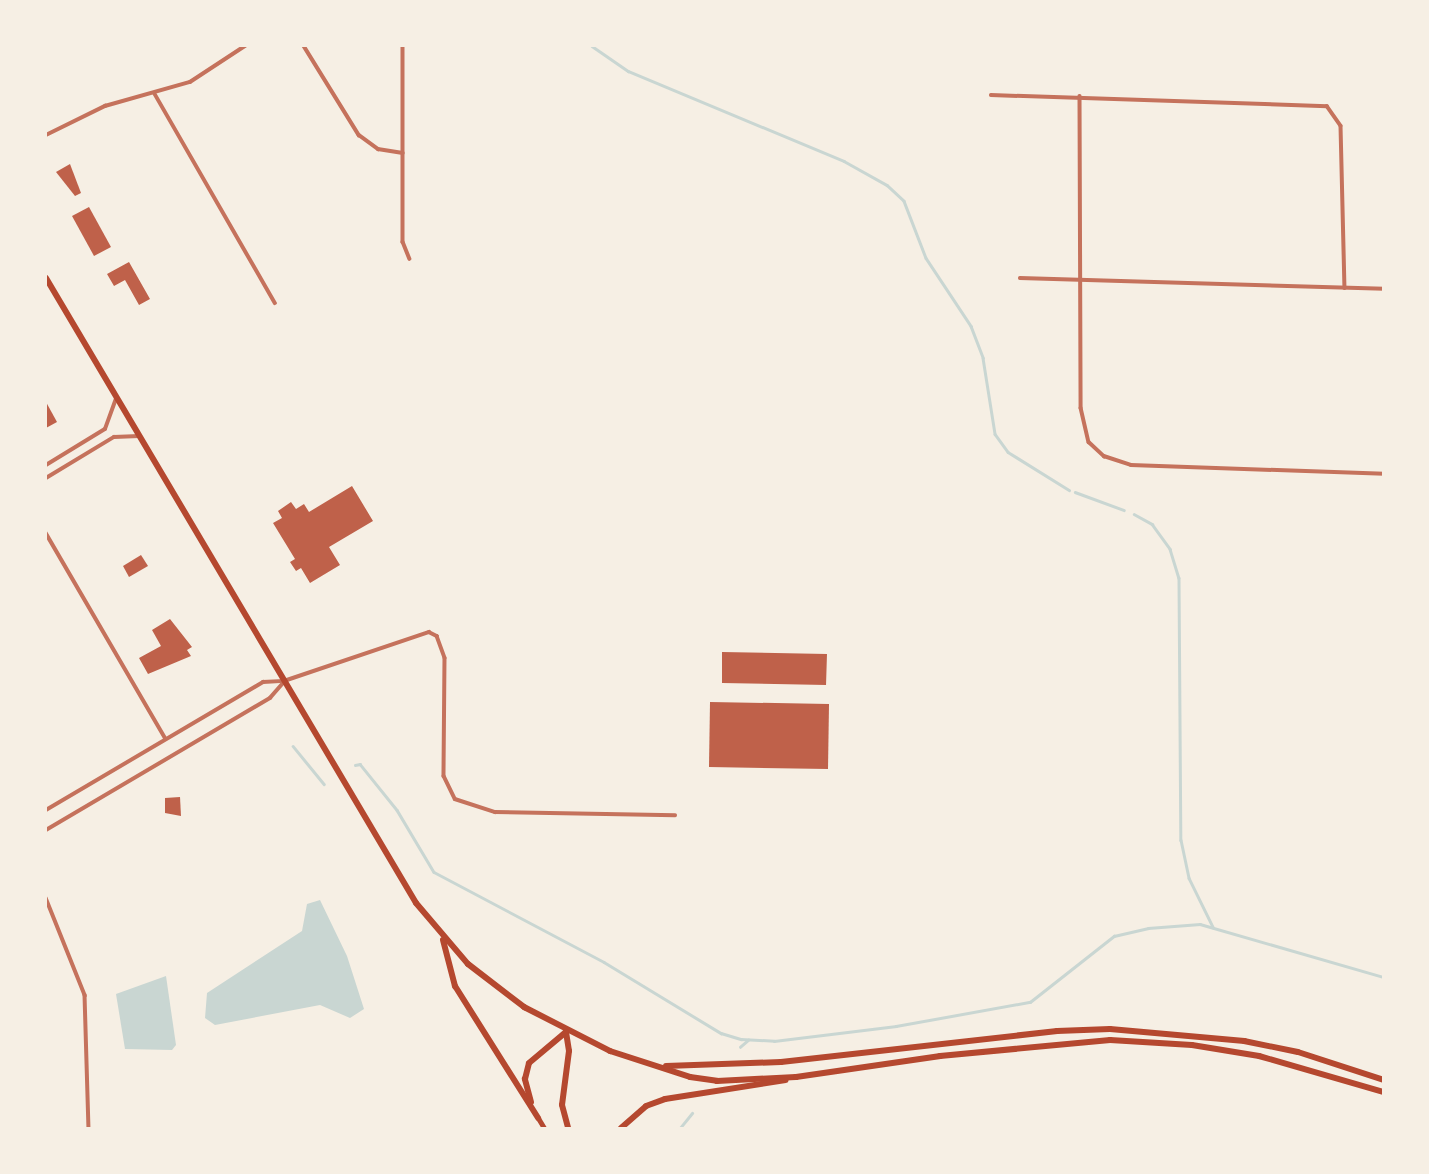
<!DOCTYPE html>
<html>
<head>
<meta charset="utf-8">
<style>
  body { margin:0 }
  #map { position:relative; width:1429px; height:1174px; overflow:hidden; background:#f6efe4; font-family:"Space Grotesk",sans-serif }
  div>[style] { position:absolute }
  .water>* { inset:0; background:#c9d6d2 }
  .stream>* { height:2.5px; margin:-1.25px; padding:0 1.25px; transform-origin:1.25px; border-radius:1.25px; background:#c9d6d2 }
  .building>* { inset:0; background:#bf614a }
  .minor>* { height:3.5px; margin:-1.75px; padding:0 1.75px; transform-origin:1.75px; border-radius:1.75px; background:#c5725c }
  .secondary>* { height:5px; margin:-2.5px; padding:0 2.5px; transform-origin:2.5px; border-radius:2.5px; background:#b5482f }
  .trunk>* { height:6px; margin:-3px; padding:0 3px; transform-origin:3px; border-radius:3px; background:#b5482f }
  span { translate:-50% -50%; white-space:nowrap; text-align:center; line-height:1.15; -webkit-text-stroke:6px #f6efe4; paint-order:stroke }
  .frame { position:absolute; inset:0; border:47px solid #f6efe4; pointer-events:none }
</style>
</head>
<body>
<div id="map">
  <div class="water">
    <i style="clip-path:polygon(320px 900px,347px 956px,364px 1009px,350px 1018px,320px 1005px,215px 1025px,205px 1018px,207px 993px,302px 931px,307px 904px)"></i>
    <i style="clip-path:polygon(166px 976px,176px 1045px,172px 1050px,125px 1049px,116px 994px)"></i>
  </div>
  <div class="stream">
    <i style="left:592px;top:46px;width:44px;rotate:34.8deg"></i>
    <i style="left:628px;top:71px;width:234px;rotate:22.6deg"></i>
    <i style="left:844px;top:161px;width:49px;rotate:29.2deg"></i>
    <i style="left:887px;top:185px;width:23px;rotate:43deg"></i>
    <i style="left:904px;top:201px;width:61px;rotate:68.9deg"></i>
    <i style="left:926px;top:258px;width:82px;rotate:56.5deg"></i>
    <i style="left:971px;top:326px;width:34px;rotate:69deg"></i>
    <i style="left:983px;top:358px;width:77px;rotate:81deg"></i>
    <i style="left:995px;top:434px;width:22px;rotate:54deg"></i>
    <i style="left:1008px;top:452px;width:72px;rotate:31.9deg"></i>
    <i style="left:1075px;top:492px;width:52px;rotate:20.2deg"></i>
    <i style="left:1134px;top:514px;width:21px;rotate:29deg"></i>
    <i style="left:1152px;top:524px;width:31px;rotate:54deg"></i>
    <i style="left:1170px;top:549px;width:30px;rotate:73deg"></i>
    <i style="left:1179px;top:578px;width:262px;rotate:89.6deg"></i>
    <i style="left:1181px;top:840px;width:39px;rotate:78deg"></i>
    <i style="left:1189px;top:878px;width:55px;rotate:63.9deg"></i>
    <i style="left:293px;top:746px;width:49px;rotate:50.8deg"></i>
    <i style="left:355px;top:765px;width:5px;rotate:-11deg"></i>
    <i style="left:360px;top:764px;width:59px;rotate:51.2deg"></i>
    <i style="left:397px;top:810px;width:72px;rotate:59.2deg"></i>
    <i style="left:434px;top:872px;width:192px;rotate:27.9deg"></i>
    <i style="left:604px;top:962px;width:137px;rotate:31.3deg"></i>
    <i style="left:721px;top:1033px;width:21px;rotate:17deg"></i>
    <i style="left:741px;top:1039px;width:33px;rotate:3deg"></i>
    <i style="left:774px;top:1041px;width:123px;rotate:-7deg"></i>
    <i style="left:896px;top:1026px;width:136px;rotate:-10.2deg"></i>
    <i style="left:1030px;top:1002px;width:107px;rotate:-38.2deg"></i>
    <i style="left:1114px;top:936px;width:35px;rotate:-13deg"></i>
    <i style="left:1148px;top:928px;width:52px;rotate:-4.4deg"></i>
    <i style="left:1200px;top:924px;width:191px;rotate:16.1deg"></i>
    <i style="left:740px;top:1047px;width:11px;rotate:-41deg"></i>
    <i style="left:680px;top:1128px;width:19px;rotate:-51deg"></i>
  </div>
  <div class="building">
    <i style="clip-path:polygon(70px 164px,81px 193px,75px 196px,56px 172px)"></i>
    <i style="clip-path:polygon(89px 207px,111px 247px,94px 256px,72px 216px)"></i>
    <i style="clip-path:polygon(129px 262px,150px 299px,139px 305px,125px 280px,114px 286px,107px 274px)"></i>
    <i style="clip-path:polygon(46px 402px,57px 422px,46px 428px)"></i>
    <i style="clip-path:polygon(352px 486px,373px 521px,329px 547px,340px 565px,310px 583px,301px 568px,296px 571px,290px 562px,295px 559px,273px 523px,282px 518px,278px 511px,291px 502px,296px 509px,304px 504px,309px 512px)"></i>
    <i style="clip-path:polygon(141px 555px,148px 566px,129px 577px,123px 566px)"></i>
    <i style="clip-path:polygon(170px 619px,192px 647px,187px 650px,191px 656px,148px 674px,139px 658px,161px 646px,152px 630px)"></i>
    <i style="clip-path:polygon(722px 652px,827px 654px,826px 685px,722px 683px)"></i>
    <i style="clip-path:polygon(710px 702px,829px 704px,828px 769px,709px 767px)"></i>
    <i style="clip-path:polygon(180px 797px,181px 816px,165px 813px,165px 798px)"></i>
  </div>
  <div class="minor">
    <i style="left:304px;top:46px;width:105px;rotate:58.3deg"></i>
    <i style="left:359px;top:135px;width:24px;rotate:36deg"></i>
    <i style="left:378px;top:149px;width:25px;rotate:9deg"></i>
    <i style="left:403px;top:46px;width:196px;rotate:90deg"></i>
    <i style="left:403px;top:242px;width:18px;rotate:68deg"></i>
    <i style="left:155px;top:94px;width:241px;rotate:60.1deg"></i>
    <i style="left:991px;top:95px;width:336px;rotate:1.9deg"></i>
    <i style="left:1327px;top:106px;width:24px;rotate:55deg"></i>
    <i style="left:1341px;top:126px;width:162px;rotate:88.6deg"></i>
    <i style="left:1080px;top:96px;width:312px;rotate:89.8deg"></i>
    <i style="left:1081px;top:408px;width:35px;rotate:77deg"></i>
    <i style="left:1089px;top:442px;width:21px;rotate:43deg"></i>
    <i style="left:1104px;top:456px;width:28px;rotate:18deg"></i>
    <i style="left:1131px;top:465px;width:253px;rotate:2deg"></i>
    <i style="left:46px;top:135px;width:66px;rotate:-26.2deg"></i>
    <i style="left:105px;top:106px;width:88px;rotate:-15.8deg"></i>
    <i style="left:190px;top:82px;width:66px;rotate:-33.2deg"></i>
    <i style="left:1020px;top:278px;width:364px;rotate:1.7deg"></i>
    <i style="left:46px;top:465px;width:69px;rotate:-31.4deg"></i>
    <i style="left:105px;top:429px;width:32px;rotate:-70deg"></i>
    <i style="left:46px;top:478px;width:79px;rotate:-31.1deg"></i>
    <i style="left:114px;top:437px;width:25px;rotate:-2deg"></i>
    <i style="left:46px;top:533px;width:238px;rotate:59.8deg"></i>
    <i style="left:46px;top:810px;width:252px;rotate:-30.5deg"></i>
    <i style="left:263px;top:682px;width:21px;rotate:-3deg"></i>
    <i style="left:284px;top:681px;width:153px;rotate:-18.7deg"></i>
    <i style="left:429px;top:632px;width:9px;rotate:27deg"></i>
    <i style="left:437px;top:636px;width:23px;rotate:70deg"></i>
    <i style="left:445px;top:658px;width:118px;rotate:90.5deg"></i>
    <i style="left:444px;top:776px;width:25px;rotate:64deg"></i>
    <i style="left:455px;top:799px;width:42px;rotate:18deg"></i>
    <i style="left:495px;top:812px;width:180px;rotate:1deg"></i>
    <i style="left:46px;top:830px;width:260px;rotate:-30.5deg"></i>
    <i style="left:270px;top:698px;width:21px;rotate:-49deg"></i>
    <i style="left:46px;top:898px;width:105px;rotate:68.1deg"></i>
    <i style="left:85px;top:995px;width:133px;rotate:88.3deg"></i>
  </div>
  <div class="secondary">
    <i style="left:538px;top:1118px;width:12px;rotate:59deg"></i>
  </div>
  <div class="trunk">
    <i style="left:46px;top:278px;width:726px;rotate:59.37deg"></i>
    <i style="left:416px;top:903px;width:80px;rotate:49.6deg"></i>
    <i style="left:468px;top:964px;width:71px;rotate:37.5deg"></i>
    <i style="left:524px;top:1007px;width:97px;rotate:27.1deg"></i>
    <i style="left:610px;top:1051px;width:84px;rotate:18deg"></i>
    <i style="left:690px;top:1077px;width:27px;rotate:8deg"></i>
    <i style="left:717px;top:1081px;width:79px;rotate:-2.9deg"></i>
    <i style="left:796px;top:1077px;width:146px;rotate:-8.3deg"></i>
    <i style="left:940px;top:1056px;width:171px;rotate:-5.4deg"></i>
    <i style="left:1110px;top:1040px;width:82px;rotate:3.5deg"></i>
    <i style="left:1192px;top:1045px;width:68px;rotate:9.3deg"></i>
    <i style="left:1259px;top:1056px;width:130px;rotate:16.1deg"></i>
    <i style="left:443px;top:940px;width:48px;rotate:75.4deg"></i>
    <i style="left:455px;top:986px;width:156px;rotate:57.8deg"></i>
    <i style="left:566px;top:1032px;width:19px;rotate:81deg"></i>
    <i style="left:569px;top:1051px;width:54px;rotate:97.4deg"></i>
    <i style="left:562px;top:1105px;width:24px;rotate:75deg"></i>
    <i style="left:666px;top:1066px;width:115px;rotate:-2deg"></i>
    <i style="left:781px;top:1062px;width:278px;rotate:-6.4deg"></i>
    <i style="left:1057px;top:1031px;width:53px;rotate:-2.2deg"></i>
    <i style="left:1110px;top:1029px;width:135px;rotate:5.1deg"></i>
    <i style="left:1244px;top:1041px;width:55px;rotate:11.5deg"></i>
    <i style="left:1298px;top:1052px;width:90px;rotate:18deg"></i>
    <i style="left:531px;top:1102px;width:24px;rotate:-105deg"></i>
    <i style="left:525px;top:1079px;width:16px;rotate:-76deg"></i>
    <i style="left:529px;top:1063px;width:48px;rotate:-40deg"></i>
    <i style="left:621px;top:1128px;width:33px;rotate:-41deg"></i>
    <i style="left:646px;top:1106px;width:20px;rotate:-20deg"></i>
    <i style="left:665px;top:1099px;width:122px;rotate:-8.9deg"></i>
  </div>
  <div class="frame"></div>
</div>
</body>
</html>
